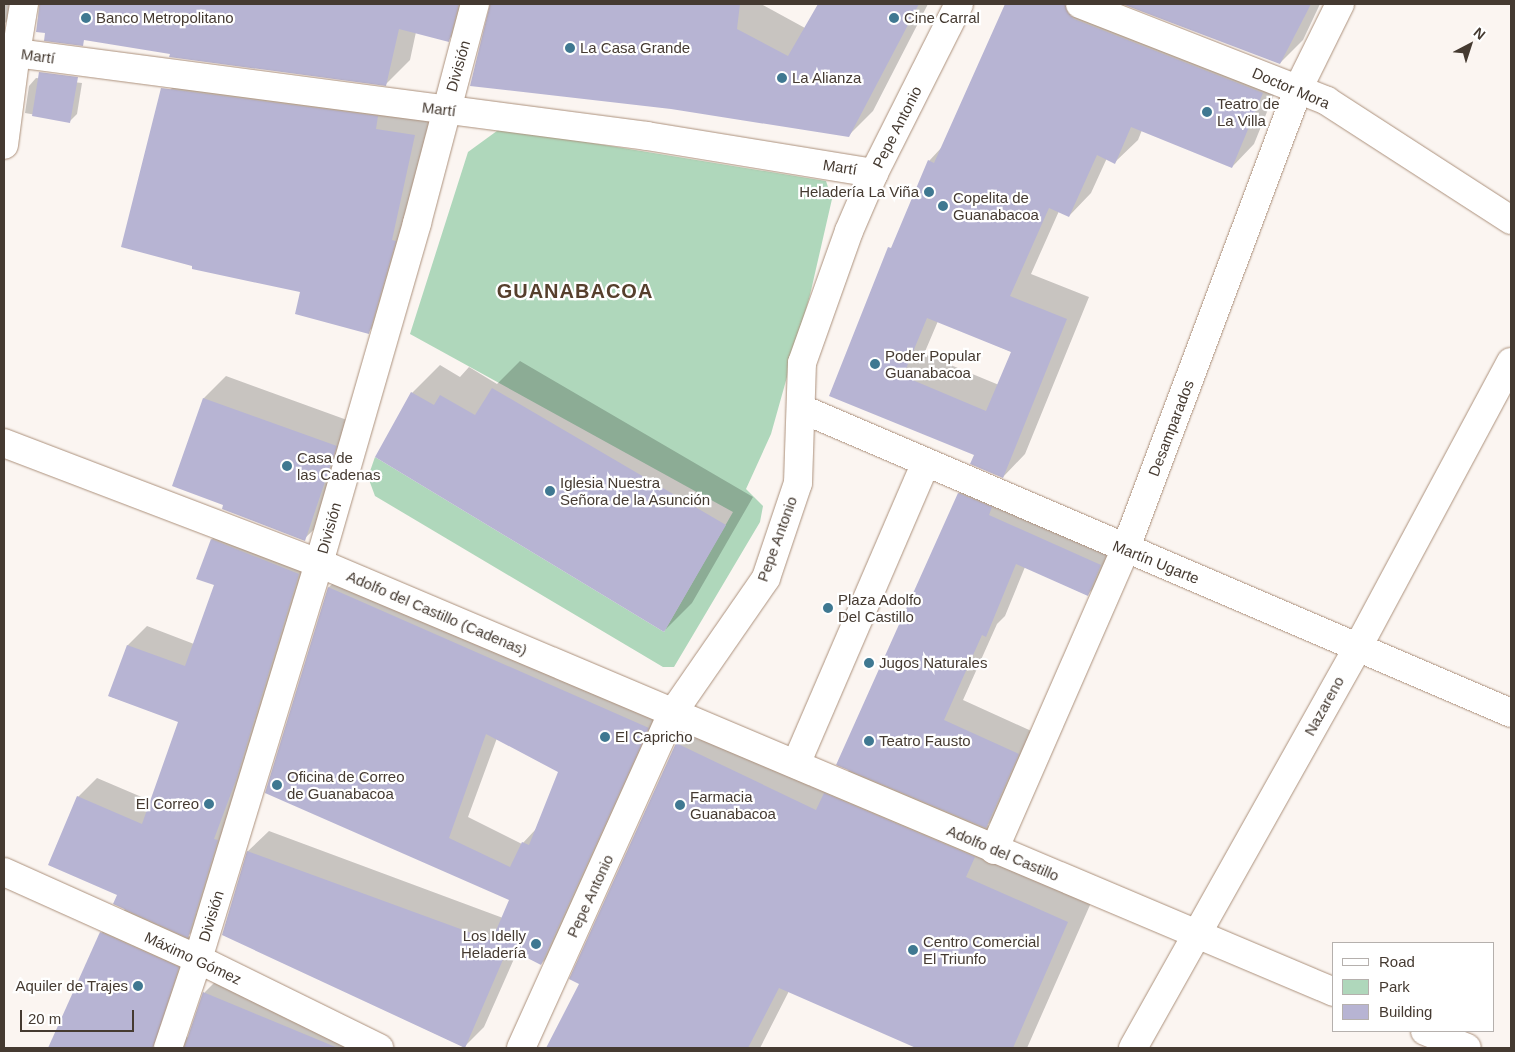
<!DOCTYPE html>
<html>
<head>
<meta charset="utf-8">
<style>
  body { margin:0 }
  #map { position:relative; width:1515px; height:1052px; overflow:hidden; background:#fbf5f1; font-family:Helvetica,sans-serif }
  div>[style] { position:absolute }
  .green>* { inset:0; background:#afd7bb }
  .shadow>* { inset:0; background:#0003 }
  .building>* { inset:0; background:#b7b4d3 }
  .roads { filter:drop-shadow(0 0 1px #ac917c) drop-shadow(0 0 1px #ac917c) }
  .minor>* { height:28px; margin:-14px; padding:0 14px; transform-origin:14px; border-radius:14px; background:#fff }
  .major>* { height:28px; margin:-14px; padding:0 14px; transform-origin:14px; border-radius:14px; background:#fff }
  .dots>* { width:14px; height:14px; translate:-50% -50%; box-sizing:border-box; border:2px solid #fff; border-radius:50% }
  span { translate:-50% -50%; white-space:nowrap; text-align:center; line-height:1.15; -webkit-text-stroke:4.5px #fff; paint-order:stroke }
  .poi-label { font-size:15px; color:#453a31 }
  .left { translate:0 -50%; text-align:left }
  .right { translate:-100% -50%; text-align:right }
  .street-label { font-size:15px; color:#453a31 }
  .district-label { font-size:20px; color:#563f2c; font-weight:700; letter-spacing:1px }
  .frame { position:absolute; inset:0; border:5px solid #453a31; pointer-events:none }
  .legend { position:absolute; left:1332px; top:942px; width:162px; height:90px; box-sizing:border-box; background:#fff; border:1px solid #b5b0ad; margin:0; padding:6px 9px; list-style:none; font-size:15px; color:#453a31 }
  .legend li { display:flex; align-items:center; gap:10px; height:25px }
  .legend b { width:25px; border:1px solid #b5b0ad }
  .north { position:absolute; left:1445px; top:20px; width:50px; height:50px; -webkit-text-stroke:4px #fff; paint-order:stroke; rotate:40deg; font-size:14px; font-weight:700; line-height:20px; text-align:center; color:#453a31 }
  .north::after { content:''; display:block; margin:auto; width:18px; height:22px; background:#453a31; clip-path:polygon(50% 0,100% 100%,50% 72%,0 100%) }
  .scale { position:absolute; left:20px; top:1010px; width:114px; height:22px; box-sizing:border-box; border:2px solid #453a31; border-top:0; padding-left:6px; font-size:15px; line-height:18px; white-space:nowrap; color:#453a31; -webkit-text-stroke:4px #fff; paint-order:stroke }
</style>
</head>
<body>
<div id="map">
  <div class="green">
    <i style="clip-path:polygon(501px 128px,826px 181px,832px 199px,810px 295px,771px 434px,746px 489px,763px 506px,760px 522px,674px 667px,663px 667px,375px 496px,368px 477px,375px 457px,664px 632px,733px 512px,410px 334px,468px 152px)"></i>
  </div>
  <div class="shadow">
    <i style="clip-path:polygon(4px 4px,25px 4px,4px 24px)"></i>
    <i style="clip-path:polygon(39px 4px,476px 4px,473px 16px,448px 40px,416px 32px,410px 60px,385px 85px,37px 29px)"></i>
    <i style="clip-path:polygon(490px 4px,761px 4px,805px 28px,819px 4px,928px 4px,873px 111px,848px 136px,491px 8px)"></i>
    <i style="clip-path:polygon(evenodd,1006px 4px,1116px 4px,1284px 70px,1254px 144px,1232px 167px,1142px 130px,1138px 140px,1115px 162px,1107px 158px,1091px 193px,1069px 216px,1059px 211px,1031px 274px,1089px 297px,1025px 454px,1003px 477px,976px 454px,830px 395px,929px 161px,942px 147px,1006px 4px,938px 321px,1012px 352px,999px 385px,924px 354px,938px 321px)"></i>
    <i style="clip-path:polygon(1126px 4px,1320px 4px,1303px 40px,1280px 63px)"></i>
    <i style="clip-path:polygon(36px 78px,82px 83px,77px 114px,70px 121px,25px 113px,29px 86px)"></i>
    <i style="clip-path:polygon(178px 82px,433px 116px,387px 314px,368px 332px,301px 291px,159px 101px)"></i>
    <i style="clip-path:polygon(520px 361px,753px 497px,692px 603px,664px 631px,412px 393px,440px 365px,460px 377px,469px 367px,497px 384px)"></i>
    <i style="clip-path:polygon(226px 376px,358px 424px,327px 517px,304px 539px,225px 504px,174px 485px,204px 398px)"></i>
    <i style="clip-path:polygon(978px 474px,1120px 546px,1107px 575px,1087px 595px,1025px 567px,1005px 616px,997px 624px,963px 700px,1038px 734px,1006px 807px,988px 825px,1000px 831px,992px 851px,1094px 896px,1027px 1048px,919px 1048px,789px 991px,760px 1048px,548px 1048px,580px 984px,677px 744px,704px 717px,837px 781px,850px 769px,959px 493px)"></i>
    <i style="clip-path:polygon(231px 520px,317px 555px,207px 917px,188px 936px,203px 942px,178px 1026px,189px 1039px,205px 992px,230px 967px,372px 1048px,50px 1048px,101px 933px,126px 908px,78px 797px,97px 778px,151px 801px,180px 721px,109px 696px,128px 645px,147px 626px,194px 644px,216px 585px,198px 578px,212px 539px)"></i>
    <i style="clip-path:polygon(evenodd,349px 567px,668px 708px,561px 944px,541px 964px,517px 952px,484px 1027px,464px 1047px,223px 934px,248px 851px,269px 831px,503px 918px,510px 899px,267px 792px,329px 587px,349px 567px,497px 738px,560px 772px,536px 829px,522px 844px,468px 817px,497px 738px)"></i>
  </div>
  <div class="building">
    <i style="clip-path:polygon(40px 4px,459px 4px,449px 42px,399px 29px,386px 86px,169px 57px,170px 54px,84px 40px,83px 46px,44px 41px,45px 33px,36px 32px)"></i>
    <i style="clip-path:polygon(490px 4px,740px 4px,737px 29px,788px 56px,818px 4px,919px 4px,849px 137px,671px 109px,470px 86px)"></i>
    <i style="clip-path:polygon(evenodd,1005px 4px,1065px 4px,1068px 13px,1074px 19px,1263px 93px,1232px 168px,1131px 127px,1115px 164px,1097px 155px,1069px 217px,1049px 208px,1010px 296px,1067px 319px,1003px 478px,970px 464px,974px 455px,829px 396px,888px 247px,891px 248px,928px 160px,934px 163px,1005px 4px,927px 318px,1011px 352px,986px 411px,903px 376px,927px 318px)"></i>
    <i style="clip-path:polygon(1122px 4px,1311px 4px,1280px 64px)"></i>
    <i style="clip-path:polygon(39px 72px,78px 77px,70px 123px,32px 116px)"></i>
    <i style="clip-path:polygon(161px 88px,378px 116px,376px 129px,415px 135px,392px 240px,396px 241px,369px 334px,295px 314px,300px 292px,192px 269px,192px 266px,121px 247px)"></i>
    <i style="clip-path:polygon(492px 388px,726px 525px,664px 632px,375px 457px,411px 392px,434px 405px,440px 395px,475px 415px)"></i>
    <i style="clip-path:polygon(203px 398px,337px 446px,305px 541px,222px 509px,223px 505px,172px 486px)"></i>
    <i style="clip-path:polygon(958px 493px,992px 507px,989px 515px,1101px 565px,1088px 596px,1016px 564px,986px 637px,982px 635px,944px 720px,1019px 754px,986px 828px,836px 765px)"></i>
    <i style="clip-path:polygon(211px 539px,299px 574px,236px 780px,214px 839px,218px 840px,188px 938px,113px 904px,117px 895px,48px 865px,77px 796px,142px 824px,178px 722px,108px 696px,127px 645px,185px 666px,214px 585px,196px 579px)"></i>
    <i style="clip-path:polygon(evenodd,328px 587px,649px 728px,541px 965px,508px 948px,465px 1048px,222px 935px,247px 851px,496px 942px,492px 940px,509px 900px,265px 793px,328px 587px,486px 734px,558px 772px,529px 845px,522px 842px,510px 867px,449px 838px,486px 734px)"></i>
    <i style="clip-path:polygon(676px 743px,816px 810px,824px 793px,975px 857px,966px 877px,1068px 922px,1013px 1048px,916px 1048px,779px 988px,748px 1048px,546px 1048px,579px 984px,569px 979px)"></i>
    <i style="clip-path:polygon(100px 932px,179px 967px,153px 1048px,48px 1048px)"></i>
    <i style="clip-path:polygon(203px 992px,338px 1048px,184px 1048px)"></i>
  </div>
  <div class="roads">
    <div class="minor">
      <i style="left:1080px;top:4px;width:265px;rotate:21.4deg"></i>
      <i style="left:1327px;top:101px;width:219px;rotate:32.9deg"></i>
      <i style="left:4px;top:145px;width:93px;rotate:-82.6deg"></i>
      <i style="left:16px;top:53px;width:636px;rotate:7.49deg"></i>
      <i style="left:647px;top:136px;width:230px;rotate:9.3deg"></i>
      <i style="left:802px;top:409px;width:771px;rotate:23.21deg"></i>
      <i style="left:4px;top:443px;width:337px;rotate:20.9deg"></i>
      <i style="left:319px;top:563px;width:1102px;rotate:22.91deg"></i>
      <i style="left:796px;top:764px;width:327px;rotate:-66.7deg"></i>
      <i style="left:994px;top:850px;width:327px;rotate:-66.4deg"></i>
      <i style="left:1125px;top:550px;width:492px;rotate:-69.4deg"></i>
      <i style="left:1298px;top:89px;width:95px;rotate:-63.7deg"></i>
      <i style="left:1425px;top:1031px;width:45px;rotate:22deg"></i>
      <i style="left:168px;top:1048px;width:94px;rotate:-71.4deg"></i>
      <i style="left:198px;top:959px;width:414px;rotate:-73deg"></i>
      <i style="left:319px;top:563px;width:354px;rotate:-73.9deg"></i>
      <i style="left:417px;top:223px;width:227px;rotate:-75.2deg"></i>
      <i style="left:521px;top:1048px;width:367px;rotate:-65.7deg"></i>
      <i style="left:672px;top:714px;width:165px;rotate:-55.3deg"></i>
      <i style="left:766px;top:578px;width:100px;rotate:-71.4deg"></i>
      <i style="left:798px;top:483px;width:120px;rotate:-88.1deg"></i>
      <i style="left:802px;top:363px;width:140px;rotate:-70.4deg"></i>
      <i style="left:849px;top:231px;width:63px;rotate:-66.7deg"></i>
      <i style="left:874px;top:173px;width:189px;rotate:-63.3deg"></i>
    </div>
    <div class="major">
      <i style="left:4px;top:52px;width:12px;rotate:5deg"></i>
      <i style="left:16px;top:53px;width:50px;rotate:-80.7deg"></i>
      <i style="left:4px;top:872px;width:213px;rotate:24.2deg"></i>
      <i style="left:198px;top:959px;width:202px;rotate:26.2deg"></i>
      <i style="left:1133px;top:1048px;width:462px;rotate:-60.7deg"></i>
      <i style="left:1359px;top:645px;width:321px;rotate:-61.8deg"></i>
    </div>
  </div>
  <div class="dots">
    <i style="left:86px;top:18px;background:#3f7891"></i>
    <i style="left:894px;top:18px;background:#3f7891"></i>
    <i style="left:570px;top:48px;background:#3f7891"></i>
    <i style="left:782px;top:78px;background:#3f7891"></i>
    <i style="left:1207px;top:112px;background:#3f7891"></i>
    <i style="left:929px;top:192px;background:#3f7891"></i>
    <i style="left:943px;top:206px;background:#3f7891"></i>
    <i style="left:875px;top:364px;background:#3f7891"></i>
    <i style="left:287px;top:466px;background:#3f7891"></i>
    <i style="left:550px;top:491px;background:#3f7891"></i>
    <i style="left:828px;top:608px;background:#3f7891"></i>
    <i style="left:869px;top:663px;background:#3f7891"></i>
    <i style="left:605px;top:737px;background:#3f7891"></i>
    <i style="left:869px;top:741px;background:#3f7891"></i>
    <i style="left:277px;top:785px;background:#3f7891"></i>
    <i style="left:209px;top:804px;background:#3f7891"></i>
    <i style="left:680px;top:805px;background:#3f7891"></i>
    <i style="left:536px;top:944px;background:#3f7891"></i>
    <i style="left:913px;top:950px;background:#3f7891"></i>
    <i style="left:138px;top:986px;background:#3f7891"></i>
  </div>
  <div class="poi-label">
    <span class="left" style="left:96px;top:18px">Banco Metropolitano</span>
    <span class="left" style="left:904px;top:18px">Cine Carral</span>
    <span class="left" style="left:580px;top:48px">La Casa Grande</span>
    <span class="left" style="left:792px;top:78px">La Alianza</span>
    <span class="left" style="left:1217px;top:112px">Teatro de<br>La Villa</span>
    <span class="right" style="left:919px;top:192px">Heladería La Viña</span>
    <span class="left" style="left:953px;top:206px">Copelita de<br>Guanabacoa</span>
    <span class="left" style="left:885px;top:364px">Poder Popular<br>Guanabacoa</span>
    <span class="left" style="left:297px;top:466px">Casa de<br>las Cadenas</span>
    <span class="left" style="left:560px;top:491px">Iglesia Nuestra<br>Señora de la Asunción</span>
    <span class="left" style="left:838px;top:608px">Plaza Adolfo<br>Del Castillo</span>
    <span class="left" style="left:879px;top:663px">Jugos Naturales</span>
    <span class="left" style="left:615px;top:737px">El Capricho</span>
    <span class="left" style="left:879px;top:741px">Teatro Fausto</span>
    <span class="left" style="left:287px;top:785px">Oficina de Correo<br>de Guanabacoa</span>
    <span class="left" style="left:690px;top:805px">Farmacia<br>Guanabacoa</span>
    <span class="right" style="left:199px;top:804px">El Correo</span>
    <span class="right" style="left:526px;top:944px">Los Idelly<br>Heladería</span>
    <span class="left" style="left:923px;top:950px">Centro Comercial<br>El Triunfo</span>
    <span class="right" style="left:128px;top:986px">Aquiler de Trajes</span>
  </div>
  <div class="street-label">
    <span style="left:38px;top:56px;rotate:8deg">Martí</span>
    <span style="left:458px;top:66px;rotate:-74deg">División</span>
    <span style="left:1291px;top:88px;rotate:23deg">Doctor Mora</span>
    <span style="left:439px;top:109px;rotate:7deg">Martí</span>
    <span style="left:897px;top:127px;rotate:-63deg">Pepe Antonio</span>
    <span style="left:840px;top:167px;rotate:9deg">Martí</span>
    <span style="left:1171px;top:428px;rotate:-69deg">Desamparados</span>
    <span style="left:329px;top:528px;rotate:-74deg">División</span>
    <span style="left:777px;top:539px;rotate:-70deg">Pepe Antonio</span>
    <span style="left:1156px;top:562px;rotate:22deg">Martín Ugarte</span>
    <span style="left:437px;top:613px;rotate:23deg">Adolfo del Castillo (Cadenas)</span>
    <span style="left:1324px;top:706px;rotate:-61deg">Nazareno</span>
    <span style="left:1003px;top:853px;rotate:23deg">Adolfo del Castillo</span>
    <span style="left:590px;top:896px;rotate:-65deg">Pepe Antonio</span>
    <span style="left:211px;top:916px;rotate:-73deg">División</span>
    <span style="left:193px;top:958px;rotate:25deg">Máximo Gómez</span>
  </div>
  <div class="district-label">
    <span style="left:575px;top:291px">GUANABACOA</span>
  </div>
  <div class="frame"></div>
  <ul class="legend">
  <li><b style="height:6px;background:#fff"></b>Road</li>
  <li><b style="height:14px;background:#afd7bb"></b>Park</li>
  <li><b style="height:14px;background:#b7b4d3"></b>Building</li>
  </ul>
  <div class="north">N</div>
  <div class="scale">20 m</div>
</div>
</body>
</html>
